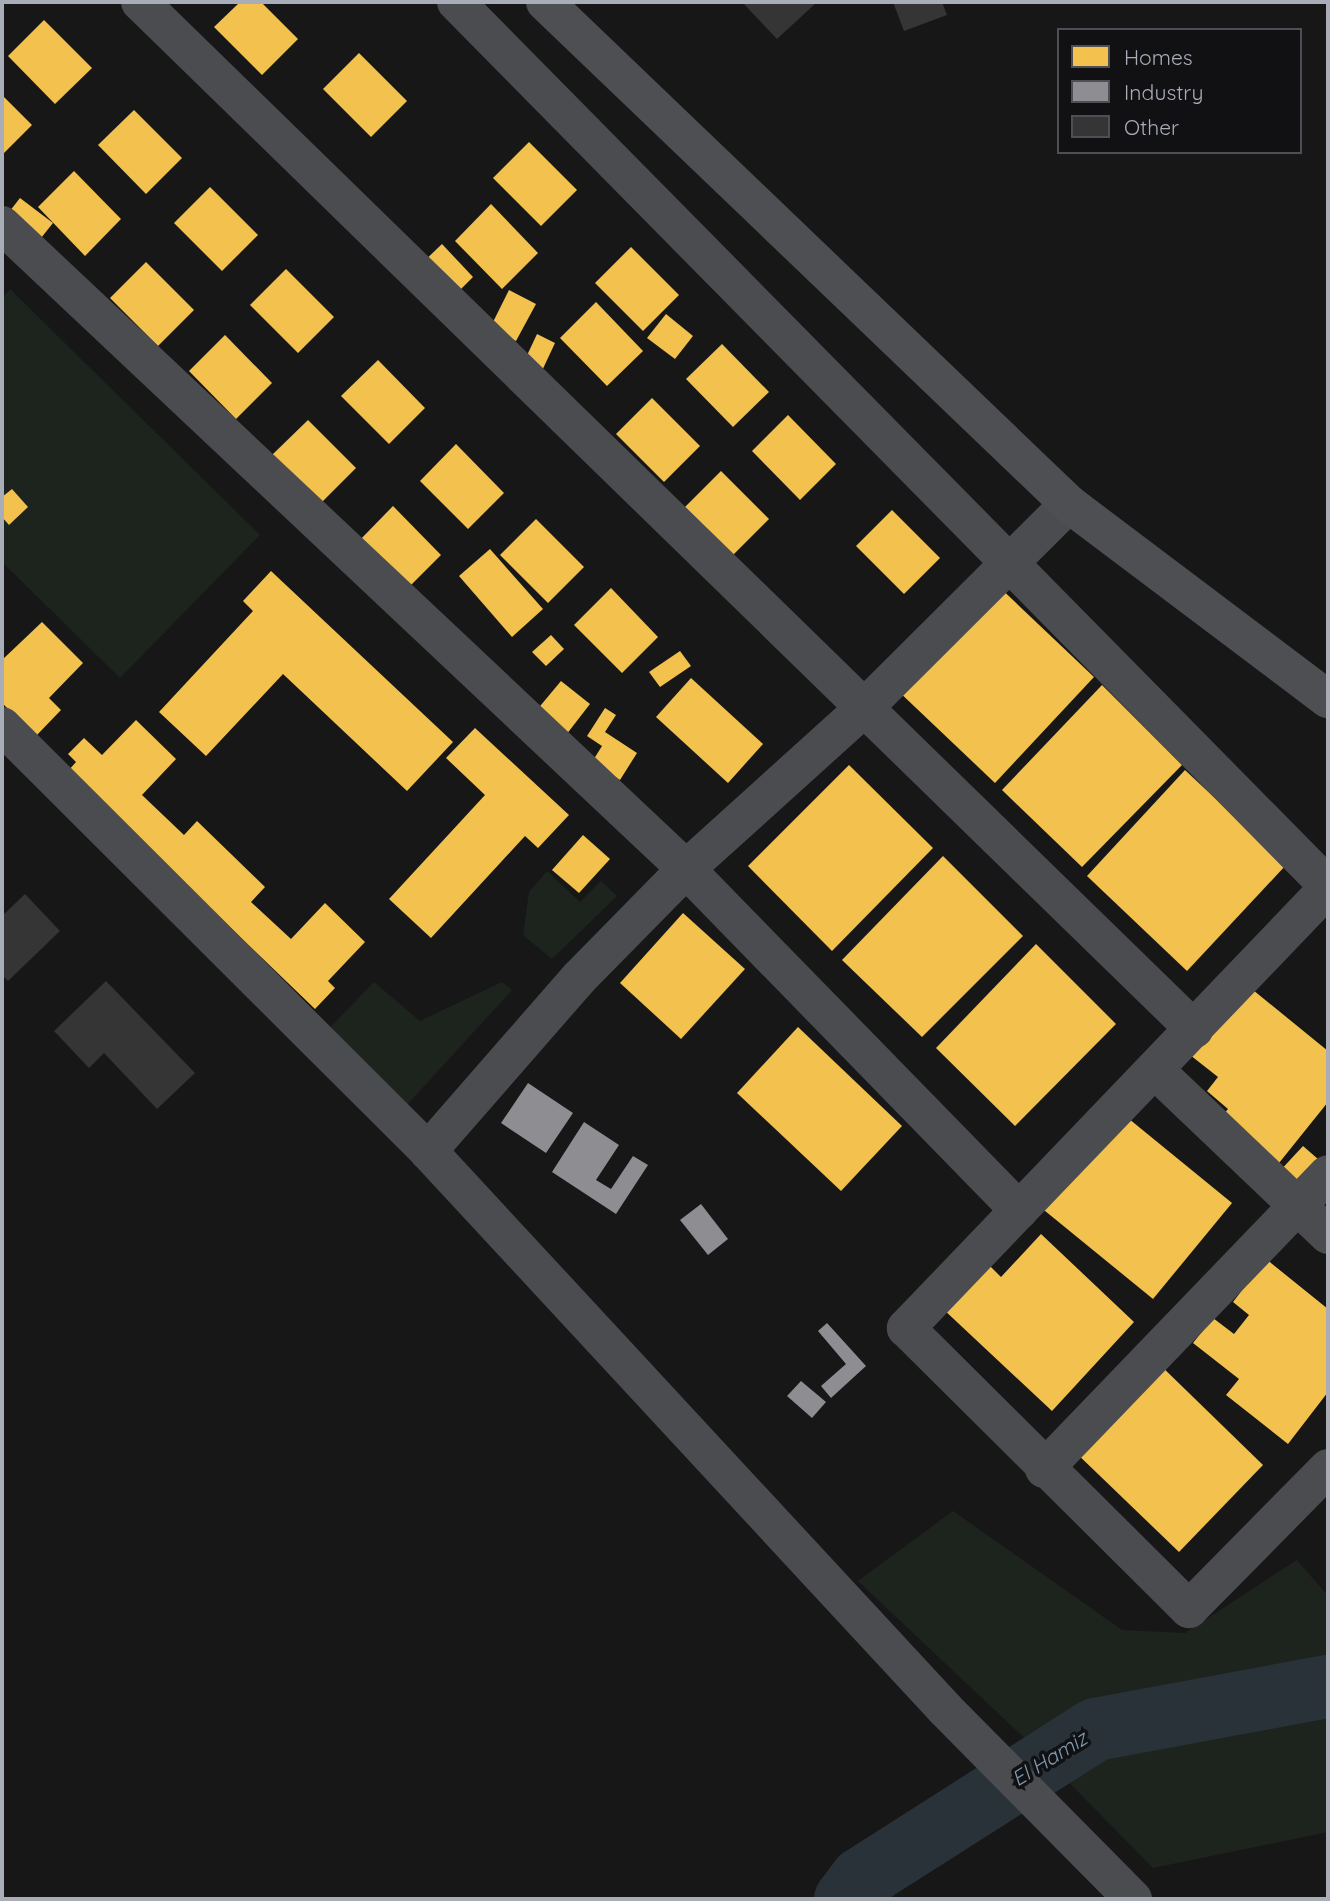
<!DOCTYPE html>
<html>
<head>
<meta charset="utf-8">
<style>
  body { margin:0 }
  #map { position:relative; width:1330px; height:1901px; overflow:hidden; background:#171717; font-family:Quicksand,sans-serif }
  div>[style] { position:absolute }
  .green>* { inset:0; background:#1d241e }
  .homes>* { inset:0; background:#f2c14e }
  .industry>* { inset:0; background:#8d8d92 }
  .river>* { height:63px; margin:-31.5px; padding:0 31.5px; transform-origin:31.5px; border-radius:31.5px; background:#2a3239 }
  .building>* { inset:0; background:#353536 }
  .minor>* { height:38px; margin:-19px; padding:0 19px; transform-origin:19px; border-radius:19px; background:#4b4c50 }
  .major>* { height:38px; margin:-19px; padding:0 19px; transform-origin:19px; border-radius:19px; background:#4d4f52 }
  span { translate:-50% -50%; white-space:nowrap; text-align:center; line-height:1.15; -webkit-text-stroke:7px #111113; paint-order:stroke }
  .water-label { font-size:21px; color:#7f9bb3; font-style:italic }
  .frame { position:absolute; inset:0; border:4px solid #a8adb8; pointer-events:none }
  .legend { position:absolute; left:1057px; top:28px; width:245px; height:126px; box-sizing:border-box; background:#111113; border:2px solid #4d4f55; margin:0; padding:9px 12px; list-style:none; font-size:21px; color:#a8adb8 }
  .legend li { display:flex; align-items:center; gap:14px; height:35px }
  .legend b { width:35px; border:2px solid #4d4f55 }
</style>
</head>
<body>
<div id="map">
  <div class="green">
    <i style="clip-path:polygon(10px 289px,260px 535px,120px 678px,2px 562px,2px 298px)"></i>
    <i style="clip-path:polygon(547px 871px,580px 902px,601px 881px,617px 896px,552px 959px,523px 935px,529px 892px)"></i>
    <i style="clip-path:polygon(374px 982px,420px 1021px,502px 982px,512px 990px,395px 1118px,318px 1040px)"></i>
    <i style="clip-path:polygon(953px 1511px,1122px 1630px,1185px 1633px,1297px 1560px,1328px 1596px,1328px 1832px,1153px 1868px,1034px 1747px,858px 1581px)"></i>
  </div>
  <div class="homes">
    <i style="clip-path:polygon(240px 2px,261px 2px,298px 39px,262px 75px,214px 27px)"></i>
    <i style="clip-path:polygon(44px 20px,92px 68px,55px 104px,8px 56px)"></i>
    <i style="clip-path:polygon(359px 53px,407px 101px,371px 137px,323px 89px)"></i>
    <i style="clip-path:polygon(2px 95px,32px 125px,2px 155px)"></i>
    <i style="clip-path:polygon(134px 110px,182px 158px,146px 194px,98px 145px)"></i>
    <i style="clip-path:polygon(529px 142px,577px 190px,541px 226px,493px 178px)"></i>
    <i style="clip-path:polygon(74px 171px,121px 219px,85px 256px,38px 207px)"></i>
    <i style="clip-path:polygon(210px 187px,258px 235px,222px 271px,174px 223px)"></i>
    <i style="clip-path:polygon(20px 198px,53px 223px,33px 248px,2px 221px)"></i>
    <i style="clip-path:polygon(491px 204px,538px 253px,502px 289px,455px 241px)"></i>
    <i style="clip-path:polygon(442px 244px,473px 277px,450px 300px,418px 267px)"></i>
    <i style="clip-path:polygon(631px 247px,679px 295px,643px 331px,595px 283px)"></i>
    <i style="clip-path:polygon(146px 262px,194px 310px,158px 346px,110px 298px)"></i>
    <i style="clip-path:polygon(286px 269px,334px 317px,298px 353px,250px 305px)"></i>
    <i style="clip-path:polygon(509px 290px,536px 304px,516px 341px,490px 328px)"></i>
    <i style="clip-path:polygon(596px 302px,643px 351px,607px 386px,560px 338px)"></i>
    <i style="clip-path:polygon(666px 314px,693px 336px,675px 359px,647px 338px)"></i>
    <i style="clip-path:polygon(537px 334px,555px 343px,540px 375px,522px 366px)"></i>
    <i style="clip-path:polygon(225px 335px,272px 383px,236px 419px,189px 371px)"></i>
    <i style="clip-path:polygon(722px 344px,769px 392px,733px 427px,686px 379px)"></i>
    <i style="clip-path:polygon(378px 360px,425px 408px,389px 444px,341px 396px)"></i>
    <i style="clip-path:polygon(652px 398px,700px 446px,664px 482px,616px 434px)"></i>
    <i style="clip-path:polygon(788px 415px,836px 464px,800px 500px,752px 451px)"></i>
    <i style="clip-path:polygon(308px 420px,356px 468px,320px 504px,272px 455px)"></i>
    <i style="clip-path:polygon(456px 444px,504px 493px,468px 529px,420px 481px)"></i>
    <i style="clip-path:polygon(721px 471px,769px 519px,733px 555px,685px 507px)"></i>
    <i style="clip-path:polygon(12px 489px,28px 507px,9px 525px,2px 517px,2px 497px)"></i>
    <i style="clip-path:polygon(393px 506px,441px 555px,405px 591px,357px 543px)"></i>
    <i style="clip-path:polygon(892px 510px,940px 558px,904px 594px,856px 546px)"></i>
    <i style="clip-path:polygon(536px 519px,584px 567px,548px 603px,500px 555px)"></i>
    <i style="clip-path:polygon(490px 549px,543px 609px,512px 637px,459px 576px)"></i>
    <i style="clip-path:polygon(271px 571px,453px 742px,407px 791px,283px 674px,206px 756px,159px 712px,253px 611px,243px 601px)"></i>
    <i style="clip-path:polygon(994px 582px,1094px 677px,995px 783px,895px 688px)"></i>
    <i style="clip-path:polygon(611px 588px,658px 637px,622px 673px,574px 625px)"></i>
    <i style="clip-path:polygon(42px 622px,83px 663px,49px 698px,61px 710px,36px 736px,2px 703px,2px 660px)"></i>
    <i style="clip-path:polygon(551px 635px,564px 649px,546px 666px,532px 652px)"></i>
    <i style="clip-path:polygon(680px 651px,691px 666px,660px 687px,649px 672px)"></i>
    <i style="clip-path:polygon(691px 678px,763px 744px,728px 783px,656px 717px)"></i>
    <i style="clip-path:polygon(561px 681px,590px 704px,566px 735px,536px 711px)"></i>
    <i style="clip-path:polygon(1102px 685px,1182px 765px,1082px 867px,1002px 790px)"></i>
    <i style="clip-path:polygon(605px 708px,616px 715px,605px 732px,637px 753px,620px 780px,592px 762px,602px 746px,587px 736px)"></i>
    <i style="clip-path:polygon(136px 720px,176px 759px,142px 795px,184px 835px,197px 821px,265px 887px,251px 902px,291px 939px,325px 903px,365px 942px,328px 981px,335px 988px,315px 1009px,68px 771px,76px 762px,68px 754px,84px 738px,102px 755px)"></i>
    <i style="clip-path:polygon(475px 728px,569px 815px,538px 848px,525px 836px,431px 938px,389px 899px,485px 795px,446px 758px)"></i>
    <i style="clip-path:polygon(849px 765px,933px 848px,832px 951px,748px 866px)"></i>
    <i style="clip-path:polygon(1185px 770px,1286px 865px,1187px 971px,1087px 876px)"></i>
    <i style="clip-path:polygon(583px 835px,610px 859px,579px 893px,552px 870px)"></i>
    <i style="clip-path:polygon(943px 856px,1023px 936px,922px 1037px,842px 960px)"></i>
    <i style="clip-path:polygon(683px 913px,745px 969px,681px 1039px,620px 983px)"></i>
    <i style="clip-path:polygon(1036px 944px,1116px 1024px,1015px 1126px,936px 1048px)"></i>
    <i style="clip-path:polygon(1242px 981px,1328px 1051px,1328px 1102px,1275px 1168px,1218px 1121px,1228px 1109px,1207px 1091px,1218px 1077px,1185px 1051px)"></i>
    <i style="clip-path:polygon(798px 1027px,902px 1126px,841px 1191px,737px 1093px)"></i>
    <i style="clip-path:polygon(1123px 1114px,1232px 1203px,1153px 1299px,1039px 1206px)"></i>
    <i style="clip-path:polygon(1303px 1146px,1326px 1166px,1298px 1192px,1278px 1173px)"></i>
    <i style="clip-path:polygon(1041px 1234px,1134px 1322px,1052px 1411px,942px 1308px,985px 1261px,1001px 1277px)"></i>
    <i style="clip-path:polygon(1266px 1259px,1328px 1309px,1328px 1392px,1288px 1444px,1226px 1395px,1239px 1379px,1193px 1343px,1213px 1318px,1234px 1334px,1249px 1315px,1233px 1302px)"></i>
    <i style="clip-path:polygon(1155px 1360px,1263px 1465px,1179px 1552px,1071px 1448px)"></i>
  </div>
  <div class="industry">
    <i style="clip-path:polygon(528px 1083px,573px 1113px,546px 1153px,501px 1123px)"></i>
    <i style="clip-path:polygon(584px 1122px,619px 1145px,596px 1180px,611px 1189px,633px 1156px,648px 1165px,616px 1214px,552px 1172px)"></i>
    <i style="clip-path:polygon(701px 1204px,728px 1239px,708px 1255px,680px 1220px)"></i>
    <i style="clip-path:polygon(827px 1323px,866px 1366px,831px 1398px,821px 1386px,846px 1364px,818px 1331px)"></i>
    <i style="clip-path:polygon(801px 1381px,826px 1402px,812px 1418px,787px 1396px)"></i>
  </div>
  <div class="river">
    <i style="left:845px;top:1899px;width:26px;rotate:-53deg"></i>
    <i style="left:861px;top:1878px;width:277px;rotate:-32.5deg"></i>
    <i style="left:1095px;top:1729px;width:237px;rotate:-10.5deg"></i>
  </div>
  <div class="building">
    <i style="clip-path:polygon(742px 2px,817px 2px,777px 39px)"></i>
    <i style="clip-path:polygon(893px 2px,942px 2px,947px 15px,904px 31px)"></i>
    <i style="clip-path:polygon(25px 894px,60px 931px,8px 981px,2px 975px,2px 916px)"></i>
    <i style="clip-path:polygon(106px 981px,195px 1073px,157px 1109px,104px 1053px,89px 1068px,54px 1031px)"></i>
  </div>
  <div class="minor">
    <i style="left:140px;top:2px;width:1472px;rotate:44.26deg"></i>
    <i style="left:456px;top:2px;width:1242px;rotate:45.39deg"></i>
    <i style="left:2px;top:225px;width:939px;rotate:43.27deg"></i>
    <i style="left:686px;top:869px;width:477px;rotate:45.7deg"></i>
    <i style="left:2px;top:726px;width:602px;rotate:44.93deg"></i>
    <i style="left:428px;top:1151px;width:762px;rotate:47.18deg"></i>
    <i style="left:946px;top:1710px;width:266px;rotate:45.3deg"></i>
    <i style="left:1328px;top:888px;width:610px;rotate:133.8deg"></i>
    <i style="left:906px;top:1328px;width:399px;rotate:44.8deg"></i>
    <i style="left:1189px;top:1609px;width:198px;rotate:-45.4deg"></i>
    <i style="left:1156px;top:1071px;width:238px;rotate:43.6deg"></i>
    <i style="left:428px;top:1151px;width:230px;rotate:-48.9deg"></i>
    <i style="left:579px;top:978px;width:153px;rotate:-45.5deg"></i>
    <i style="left:686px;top:869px;width:237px;rotate:-42.1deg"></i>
    <i style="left:862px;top:710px;width:292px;rotate:-44.9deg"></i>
    <i style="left:1044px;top:1469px;width:409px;rotate:-46.1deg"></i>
  </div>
  <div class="major">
    <i style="left:545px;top:2px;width:726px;rotate:43.77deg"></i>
    <i style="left:1069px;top:504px;width:324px;rotate:37deg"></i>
  </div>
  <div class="water-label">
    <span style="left:1049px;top:1758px;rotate:-32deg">El Hamiz</span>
  </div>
  <div class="frame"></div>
  <ul class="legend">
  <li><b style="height:19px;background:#f2c14e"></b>Homes</li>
  <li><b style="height:19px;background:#8d8d92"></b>Industry</li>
  <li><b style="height:19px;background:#353536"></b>Other</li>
  </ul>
</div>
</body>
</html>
